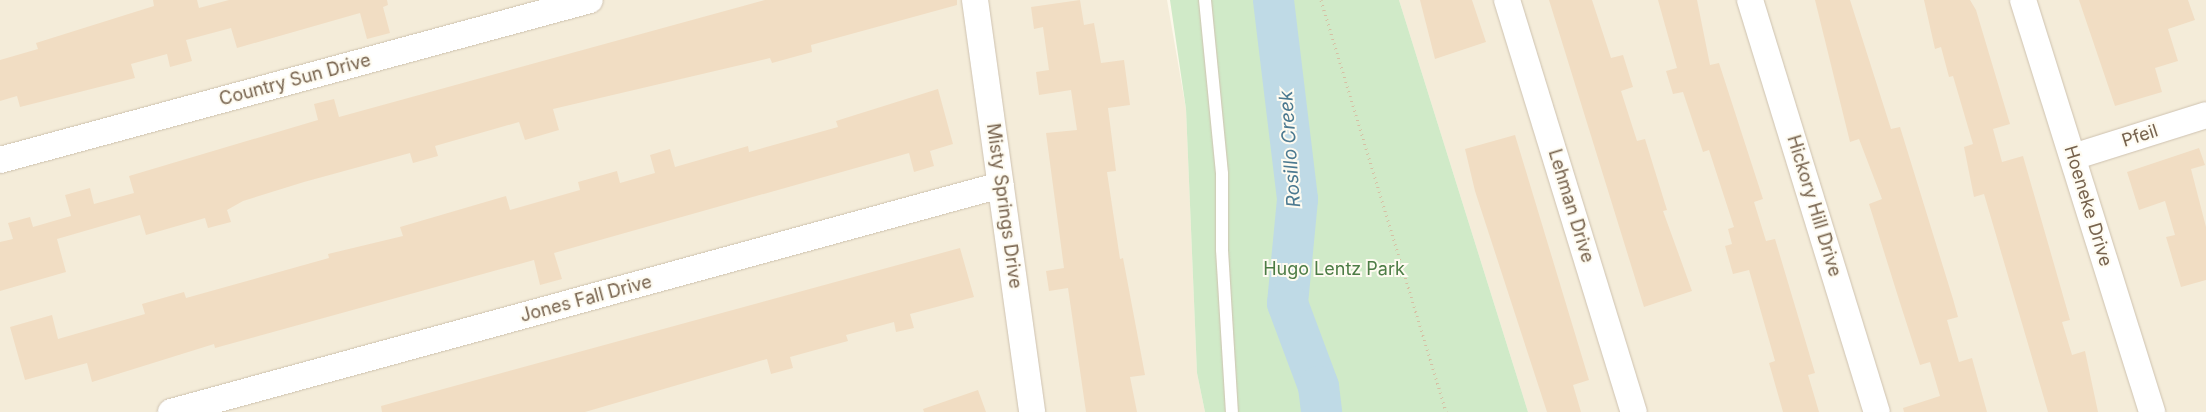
<!DOCTYPE html>
<html>
<head>
<meta charset="utf-8">
<style>
  body { margin:0 }
  #map { position:relative; width:2206px; height:412px; overflow:hidden; background:#fcf8ea; font-family:Inter,sans-serif }
  div>[style] { position:absolute }
  .residential>* { inset:0; background:#f4ecd9 }
  .green>* { inset:0; background:#d0eac8 }
  .river>* { height:41px; margin:-20.5px; padding:0 20.5px; transform-origin:20.5px; border-radius:20.5px; background:#bfdae6 }
  .building>* { inset:0; background:#f1ddc3 }
  .path>* { height:3px; margin-top:-1.5px; transform-origin:0; background:repeating-linear-gradient(90deg,#d6c0a5 0 1px,transparent 0 5px) }
  .roads { filter:drop-shadow(0 0 1px #cec2b0) drop-shadow(0 0 1px #cec2b0) }
  .lane>* { height:12px; margin:-6px; padding:0 6px; transform-origin:6px; border-radius:6px; background:#fff }
  .street>* { height:26px; margin:-13px; padding:0 13px; transform-origin:13px; border-radius:13px; background:#fff }
  span { translate:-50% -50%; white-space:nowrap; text-align:center; line-height:1.15; -webkit-text-stroke:4px #fefbf1; paint-order:stroke }
  .street-label { font-size:18px; color:#77634e }
  .park-label { font-size:18px; color:#4c7c45 }
  .water-label { font-size:19px; color:#4b7990; font-style:italic }
</style>
</head>
<body>
<div id="map">
  <div class="residential">
    <i style="clip-path:polygon(0 0,1167px 0,1186px 109px,1197px 373px,1205px 412px,0 412px)"></i>
    <i style="clip-path:polygon(1399px 0,2206px 0,2206px 412px,1528px 412px)"></i>
  </div>
  <div class="green">
    <i style="clip-path:polygon(1170px 0,1399px 0,1528px 412px,1205px 412px,1197px 373px,1186px 109px)"></i>
  </div>
  <div class="river">
    <i style="left:1273px;top:0;width:200px;rotate:83.1deg"></i>
    <i style="left:1297px;top:199px;width:104px;rotate:95.5deg"></i>
    <i style="left:1287px;top:303px;width:89px;rotate:69.5deg"></i>
    <i style="left:1318px;top:386px;width:26px;rotate:83deg"></i>
  </div>
  <div class="building">
    <i style="clip-path:polygon(153px 0,197px 0,199px 8px,229px 0,387px 0,388px 5px,383px 7px,390px 33px,367px 39px,360px 13px,237px 48px,231px 28px,186px 40px,192px 61px,170px 67px,167px 54px,131px 64px,135px 78px,20px 107px,17px 96px,0 101px,0 60px,38px 49px,36px 43px,154px 6px)"></i>
    <i style="clip-path:polygon(765px 0,957px 0,957px 5px,811px 45px,812px 52px,772px 63px,770px 58px,553px 109px,559px 130px,525px 140px,519px 122px,435px 146px,438px 156px,413px 163px,410px 153px,304px 182px,243px 201px,227px 210px,231px 222px,208px 228px,205px 218px,146px 235px,140px 215px,57px 239px,66px 272px,0 291px,0 242px,13px 239px,8px 223px,30px 217px,33px 227px,71px 216px,65px 195px,90px 188px,94px 204px,134px 193px,129px 176px,318px 120px,314px 104px,334px 99px,339px 117px)"></i>
    <i style="clip-path:polygon(1080px 0,1084px 25px,1094px 23px,1101px 63px,1124px 60px,1130px 105px,1108px 108px,1116px 171px,1107px 172px,1120px 259px,1123px 258px,1145px 375px,1130px 377px,1137px 412px,1086px 412px,1068px 288px,1049px 291px,1046px 271px,1064px 268px,1046px 133px,1077px 130px,1071px 90px,1039px 95px,1036px 72px,1049px 70px,1043px 27px,1034px 29px,1031px 7px)"></i>
    <i style="clip-path:polygon(1420px 0,1472px 0,1486px 42px,1435px 59px)"></i>
    <i style="clip-path:polygon(1549px 0,1592px 0,1611px 58px,1623px 55px,1633px 87px,1621px 91px,1637px 141px,1645px 139px,1667px 210px,1663px 211px,1692px 291px,1644px 307px)"></i>
    <i style="clip-path:polygon(1658px 0,1697px 0,1710px 65px,1719px 63px,1763px 199px,1754px 202px,1766px 241px,1775px 239px,1815px 373px,1808px 375px,1819px 412px,1783px 412px,1769px 363px,1775px 361px,1749px 270px,1733px 274px,1725px 246px,1732px 244px,1728px 229px,1734px 227px,1709px 150px,1703px 152px,1683px 92px,1673px 94px,1666px 71px,1677px 68px)"></i>
    <i style="clip-path:polygon(1815px 0,1850px 0,1891px 129px,1900px 127px,1953px 299px,1958px 317px,1947px 320px,1959px 362px,1972px 358px,1987px 412px,1904px 412px,1903px 408px,1940px 396px,1930px 362px,1920px 365px,1901px 306px,1869px 204px,1882px 199px,1859px 139px,1850px 142px)"></i>
    <i style="clip-path:polygon(1924px 0,1970px 0,1976px 10px,2010px 124px,1993px 129px,2002px 162px,2023px 156px,2070px 320px,2062px 322px,2072px 355px,2085px 351px,2098px 412px,2048px 412px,1984px 194px,1974px 197px,1964px 147px,1973px 144px,1953px 76px,1949px 77px,1941px 47px,1935px 49px)"></i>
    <i style="clip-path:polygon(2079px 0,2188px 0,2195px 20px,2168px 29px,2178px 61px,2155px 68px,2162px 92px,2115px 106px)"></i>
    <i style="clip-path:polygon(938px 89px,953px 144px,930px 151px,934px 166px,914px 172px,909px 153px,554px 253px,562px 279px,540px 285px,534px 260px,215px 348px,214px 344px,92px 382px,87px 363px,25px 380px,10px 327px,52px 315px,58px 339px,145px 314px,142px 304px,184px 292px,186px 298px,329px 258px,328px 254px,403px 236px,400px 227px,506px 196px,510px 210px,580px 190px,578px 182px,617px 171px,620px 183px,655px 173px,650px 155px,670px 149px,675px 167px,748px 146px,749px 152px,838px 127px,836px 121px)"></i>
    <i style="clip-path:polygon(1515px 135px,1589px 380px,1573px 385px,1581px 412px,1547px 412px,1475px 191px,1465px 149px)"></i>
    <i style="clip-path:polygon(2199px 148px,2205px 165px,2191px 169px,2206px 227px,2206px 280px,2181px 287px,2166px 237px,2175px 235px,2165px 201px,2139px 210px,2127px 172px)"></i>
    <i style="clip-path:polygon(960px 248px,974px 297px,910px 314px,914px 328px,896px 332px,894px 322px,846px 335px,848px 341px,790px 357px,793px 368px,771px 374px,767px 359px,585px 412px,382px 412px,381px 406px)"></i>
    <i style="clip-path:polygon(978px 390px,986px 412px,924px 412px,923px 409px)"></i>
  </div>
  <div class="path">
    <i style="left:1321px;top:0;width:431px;rotate:73.1deg"></i>
  </div>
  <div class="roads">
    <div class="lane">
      <i style="left:1205px;top:0;width:175px;rotate:84.4deg"></i>
      <i style="left:1222px;top:174px;width:76px;rotate:90deg"></i>
      <i style="left:1222px;top:250px;width:162px;rotate:86.5deg"></i>
    </div>
    <div class="street">
      <i style="left:975px;top:0;width:416px;rotate:82.1deg"></i>
      <i style="left:1507px;top:0;width:431px;rotate:72.9deg"></i>
      <i style="left:1750px;top:0;width:431px;rotate:72.9deg"></i>
      <i style="left:2023px;top:0;width:432px;rotate:72.6deg"></i>
      <i style="left:2073px;top:157px;width:139px;rotate:-17.5deg"></i>
      <i style="left:0;top:160px;width:611px;rotate:-15.17deg"></i>
      <i style="left:171px;top:412px;width:860px;rotate:-15.3deg"></i>
    </div>
  </div>
  <div class="street-label">
    <span style="left:295px;top:80px;rotate:-15deg">Country Sun Drive</span>
    <span style="left:2140px;top:136px;rotate:-18deg">Pfeil</span>
    <span style="left:1004px;top:206px;rotate:82deg">Misty Springs Drive</span>
    <span style="left:1571px;top:206px;rotate:73deg">Lehman Drive</span>
    <span style="left:1814px;top:206px;rotate:73deg">Hickory Hill Drive</span>
    <span style="left:2088px;top:206px;rotate:73deg">Hoeneke Drive</span>
    <span style="left:586px;top:299px;rotate:-15deg">Jones Fall Drive</span>
  </div>
  <div class="park-label">
    <span style="left:1334px;top:269px">Hugo Lentz Park</span>
  </div>
  <div class="water-label">
    <span style="left:1290px;top:149px;rotate:-94deg">Rosillo Creek</span>
  </div>
</div>
</body>
</html>
